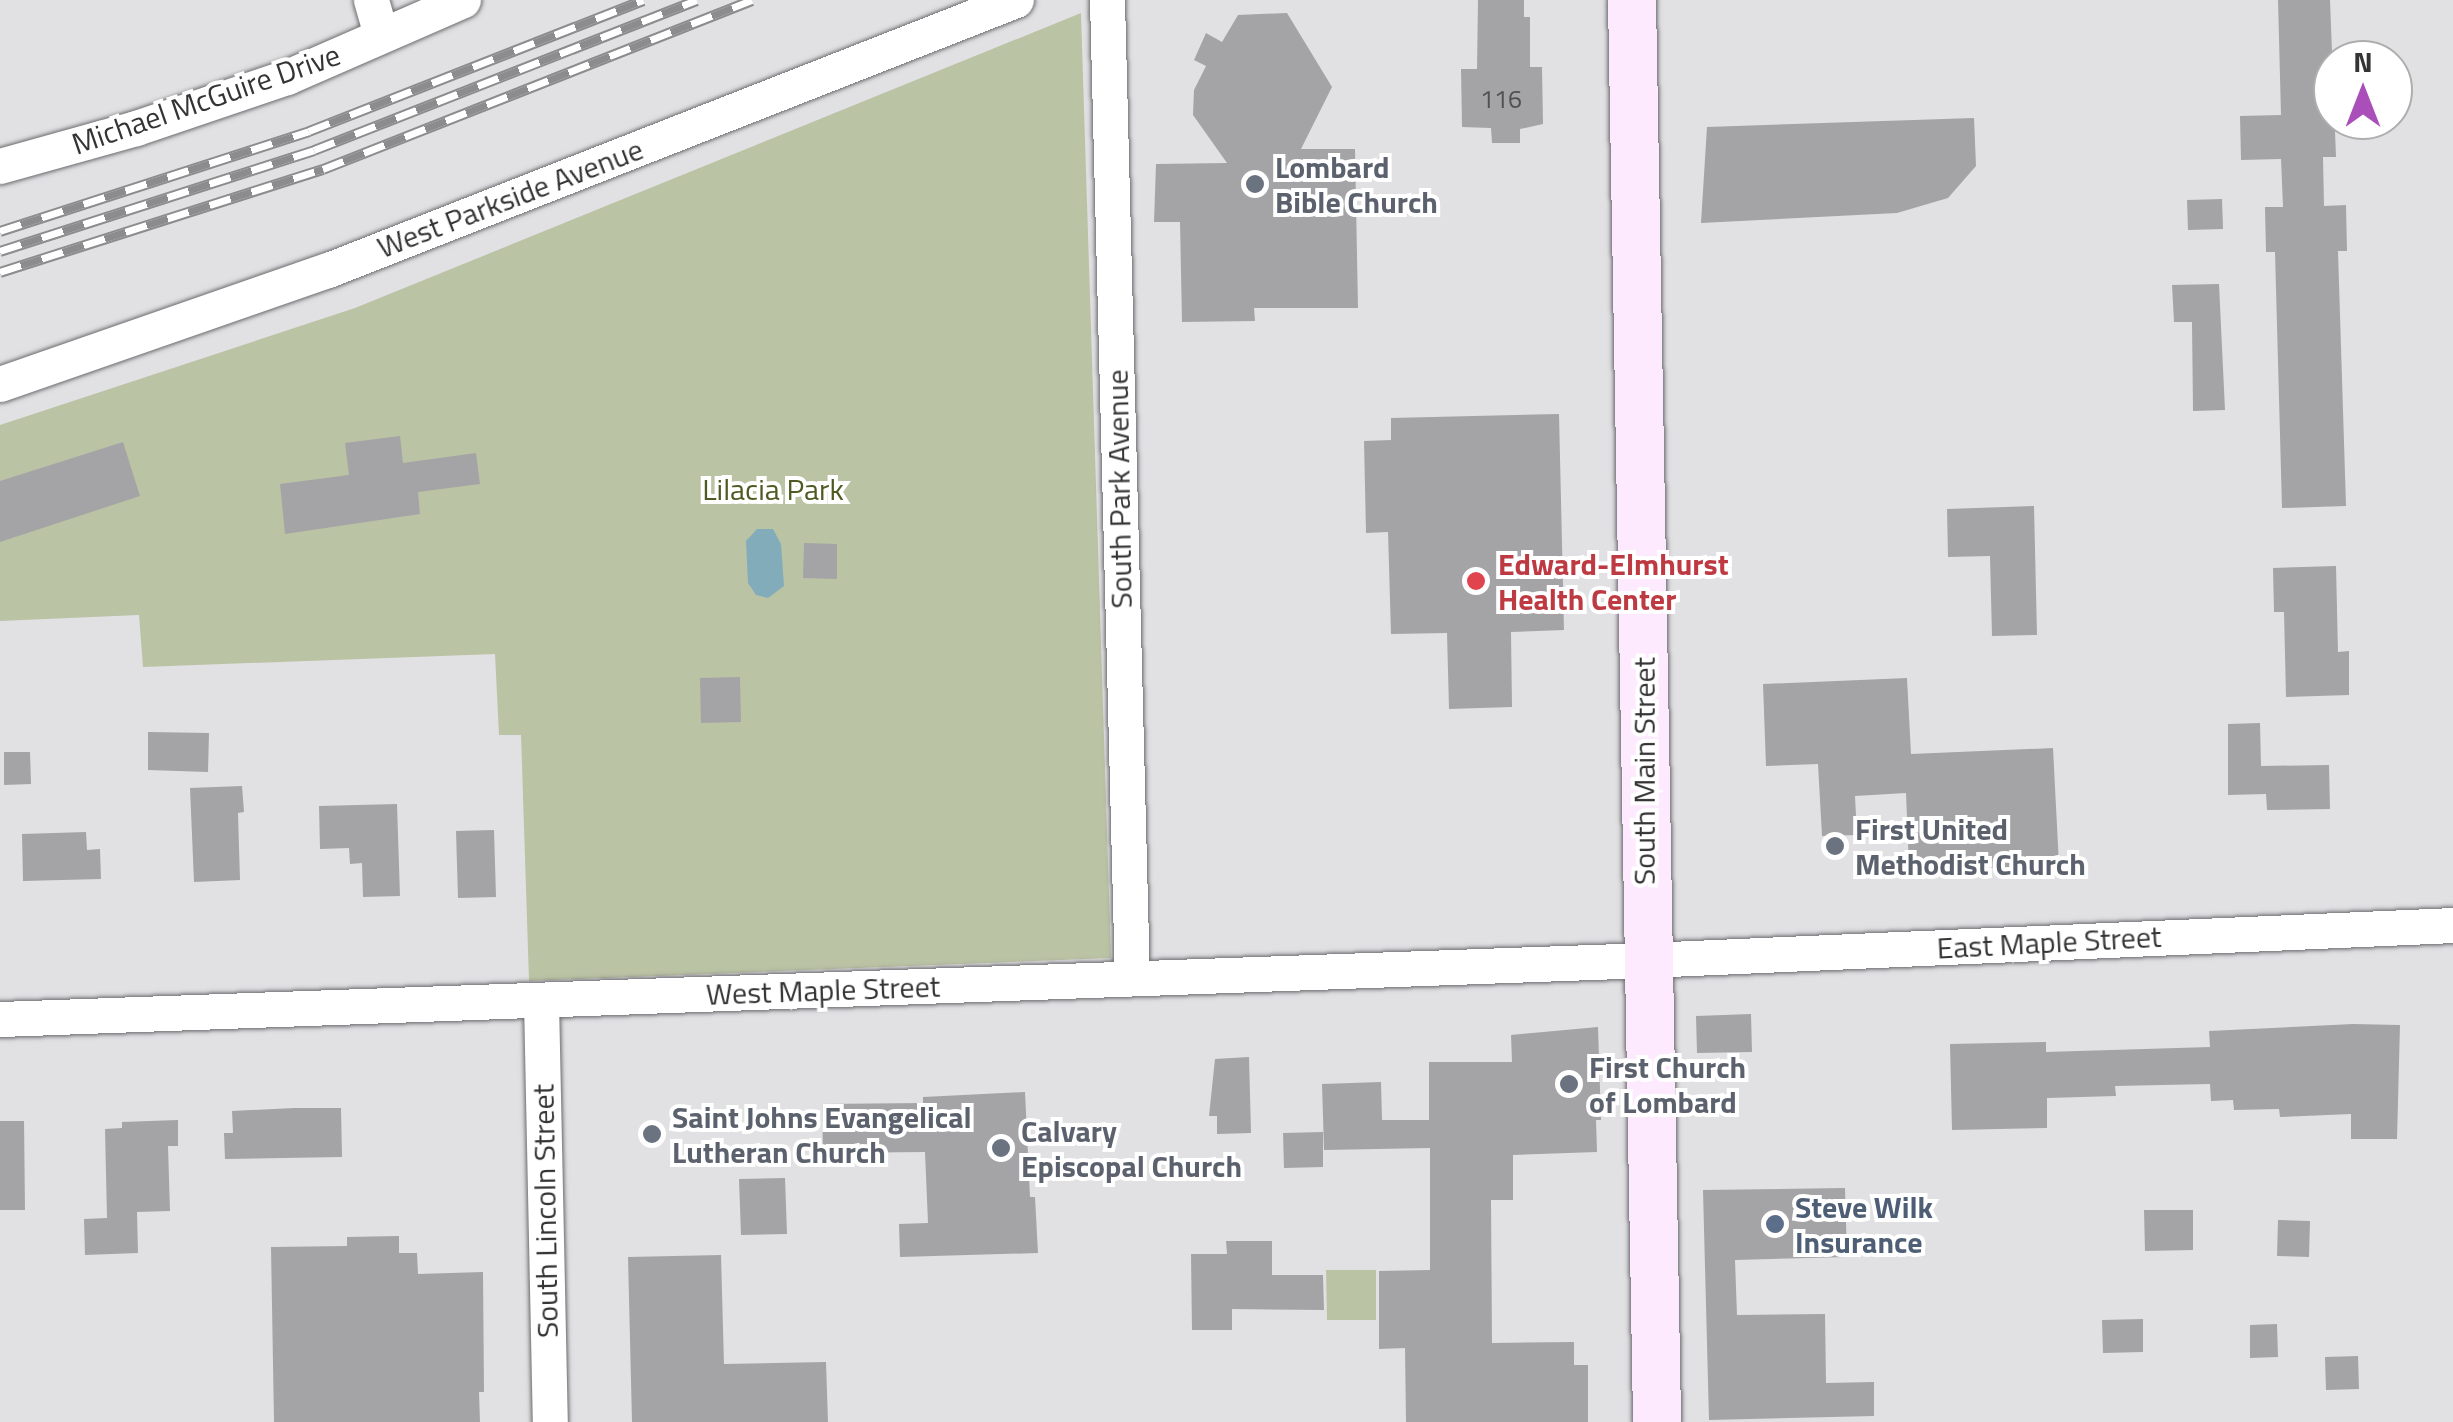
<!DOCTYPE html>
<html>
<head>
<meta charset="utf-8">
<style>
  body { margin:0 }
  #map { position:relative; width:2453px; height:1422px; overflow:hidden; background:#e1e1e4; font-family:"Titillium Web",sans-serif }
  div>[style] { position:absolute }
  .green>* { inset:0; background:#bbc3a5 }
  .water>* { inset:0; background:#83acbb }
  .building>* { inset:0; background:#a4a4a6 }
  .roads { filter:drop-shadow(0 0 2px #6c6c6f) drop-shadow(0 0 2px #6c6c6f) }
  .minor>* { height:35px; margin:-17.5px; padding:0 17.5px; transform-origin:17.5px; border-radius:17.5px; background:#fff }
  .secondary>* { height:48px; margin:-24px; padding:0 24px; transform-origin:24px; border-radius:24px; background:#feeafe }
  .rail>* { height:11px; margin-top:-5.5px; transform-origin:0; background:repeating-linear-gradient(90deg,#fff 0 22px,#8c8c8e 0 44px); box-sizing:border-box; border-block:2px solid #8c8c8e }
  .dots>* { width:28px; height:28px; translate:-50% -50%; box-sizing:border-box; border:5px solid #fff; border-radius:50% }
  span { translate:-50% -50%; white-space:nowrap; text-align:center; line-height:1.15; -webkit-text-stroke:8px #fff; paint-order:stroke }
  .number-label { font-size:25px; color:#505051 }
  .number-label span { -webkit-text-stroke-width:0 }
  .street-label { font-size:30px; color:#343435 }
  .worship-label { font-size:30px; color:#5b616d; font-weight:700 }
  .left { translate:0 -50%; text-align:left }
  .park-label { font-size:30px; color:#4f5a23 }
  .health-label { font-size:30px; color:#be3a42; font-weight:700 }
  .service-label { font-size:30px; color:#4e5e75; font-weight:700 }
  .north { position:absolute; left:2313px; top:40px; width:100px; height:100px; box-sizing:border-box; background:#fff; border:2px solid #aeaeae; border-radius:50%; rotate:0deg; font-size:28px; font-weight:700; line-height:40px; text-align:center; color:#343435 }
  .north::after { content:''; display:block; margin:auto; width:35px; height:45px; background:#aa4eb9; clip-path:polygon(50% 0,100% 100%,50% 72%,0 100%) }
</style>
</head>
<body>
<div id="map">
  <div class="green">
    <i style="clip-path:polygon(1081px 13px,1111px 958px,529px 981px,521px 735px,499px 735px,495px 654px,143px 667px,139px 615px,0 621px,0 425px,355px 308px)"></i>
    <i style="clip-path:polygon(1326px 1270px,1376px 1270px,1376px 1320px,1327px 1320px)"></i>
  </div>
  <div class="water">
    <i style="clip-path:polygon(757px 529px,773px 529px,781px 544px,784px 586px,768px 598px,756px 595px,748px 583px,746px 541px)"></i>
  </div>
  <div class="building">
    <i style="clip-path:polygon(1478px 0,1524px 0,1524px 17px,1530px 17px,1530px 67px,1542px 67px,1543px 124px,1520px 129px,1520px 143px,1492px 143px,1491px 128px,1462px 127px,1461px 69px,1477px 69px)"></i>
    <i style="clip-path:polygon(2278px 0,2330px 0,2336px 157px,2323px 157px,2324px 206px,2346px 205px,2347px 251px,2338px 251px,2346px 506px,2282px 508px,2275px 252px,2266px 252px,2265px 207px,2283px 207px,2281px 159px,2241px 160px,2240px 116px,2281px 115px)"></i>
    <i style="clip-path:polygon(1287px 13px,1332px 87px,1301px 149px,1355px 149px,1358px 308px,1254px 308px,1255px 321px,1182px 322px,1180px 222px,1154px 222px,1156px 164px,1227px 163px,1193px 115px,1194px 90px,1206px 66px,1194px 60px,1206px 33px,1222px 42px,1238px 15px)"></i>
    <i style="clip-path:polygon(1974px 118px,1976px 166px,1948px 198px,1897px 213px,1701px 223px,1707px 127px)"></i>
    <i style="clip-path:polygon(2222px 199px,2223px 229px,2188px 230px,2187px 200px)"></i>
    <i style="clip-path:polygon(2219px 284px,2225px 410px,2193px 411px,2192px 322px,2174px 322px,2172px 285px)"></i>
    <i style="clip-path:polygon(1559px 414px,1564px 630px,1511px 632px,1512px 707px,1449px 709px,1447px 633px,1391px 634px,1388px 532px,1366px 533px,1364px 441px,1391px 440px,1391px 418px)"></i>
    <i style="clip-path:polygon(400px 436px,403px 463px,476px 453px,480px 484px,418px 492px,420px 514px,285px 534px,280px 484px,349px 475px,345px 443px)"></i>
    <i style="clip-path:polygon(123px 442px,140px 496px,0 542px,0 481px)"></i>
    <i style="clip-path:polygon(2034px 506px,2037px 635px,1992px 636px,1990px 556px,1948px 557px,1947px 509px)"></i>
    <i style="clip-path:polygon(804px 543px,837px 544px,837px 579px,803px 578px)"></i>
    <i style="clip-path:polygon(2336px 566px,2338px 652px,2349px 651px,2349px 695px,2286px 697px,2284px 612px,2274px 612px,2273px 568px)"></i>
    <i style="clip-path:polygon(740px 677px,741px 722px,701px 723px,700px 678px)"></i>
    <i style="clip-path:polygon(1907px 678px,1911px 754px,2053px 748px,2059px 865px,1924px 871px,1923px 866px,1909px 867px,1906px 793px,1855px 796px,1857px 835px,1822px 836px,1818px 764px,1766px 766px,1763px 684px)"></i>
    <i style="clip-path:polygon(2260px 723px,2261px 766px,2329px 765px,2330px 809px,2267px 810px,2266px 794px,2228px 795px,2228px 724px)"></i>
    <i style="clip-path:polygon(148px 732px,209px 733px,208px 772px,148px 770px)"></i>
    <i style="clip-path:polygon(4px 752px,30px 752px,31px 784px,4px 785px)"></i>
    <i style="clip-path:polygon(242px 786px,244px 812px,238px 813px,240px 880px,194px 882px,190px 788px)"></i>
    <i style="clip-path:polygon(397px 804px,400px 896px,363px 897px,362px 863px,350px 864px,349px 848px,320px 849px,319px 806px)"></i>
    <i style="clip-path:polygon(494px 830px,496px 897px,458px 898px,456px 831px)"></i>
    <i style="clip-path:polygon(86px 832px,87px 850px,100px 849px,101px 879px,23px 881px,22px 834px)"></i>
    <i style="clip-path:polygon(1751px 1014px,1752px 1052px,1697px 1053px,1696px 1016px)"></i>
    <i style="clip-path:polygon(2353px 1024px,2400px 1025px,2397px 1139px,2351px 1139px,2351px 1114px,2280px 1117px,2279px 1109px,2234px 1110px,2233px 1100px,2211px 1101px,2210px 1084px,2115px 1086px,2116px 1096px,2047px 1098px,2047px 1128px,1952px 1130px,1950px 1044px,2046px 1042px,2046px 1052px,2210px 1047px,2209px 1031px)"></i>
    <i style="clip-path:polygon(1598px 1027px,1601px 1120px,1596px 1120px,1597px 1152px,1513px 1155px,1513px 1200px,1491px 1200px,1492px 1343px,1574px 1342px,1574px 1365px,1588px 1365px,1588px 1422px,1406px 1422px,1405px 1348px,1379px 1349px,1379px 1271px,1430px 1270px,1430px 1148px,1324px 1150px,1322px 1084px,1381px 1082px,1382px 1120px,1429px 1120px,1429px 1062px,1512px 1062px,1511px 1035px)"></i>
    <i style="clip-path:polygon(1249px 1057px,1251px 1133px,1217px 1134px,1217px 1116px,1209px 1116px,1215px 1059px)"></i>
    <i style="clip-path:polygon(1025px 1092px,1030px 1197px,1035px 1197px,1038px 1253px,900px 1257px,899px 1224px,928px 1223px,925px 1152px,823px 1153px,822px 1104px,923px 1103px,923px 1097px)"></i>
    <i style="clip-path:polygon(294px 1108px,341px 1108px,342px 1157px,225px 1159px,224px 1133px,233px 1133px,232px 1111px)"></i>
    <i style="clip-path:polygon(178px 1120px,178px 1146px,168px 1146px,170px 1211px,137px 1212px,138px 1253px,85px 1255px,84px 1219px,107px 1218px,105px 1129px,122px 1128px,122px 1122px)"></i>
    <i style="clip-path:polygon(0 1121px,24px 1121px,25px 1210px,0 1210px)"></i>
    <i style="clip-path:polygon(1323px 1132px,1323px 1167px,1284px 1168px,1283px 1133px)"></i>
    <i style="clip-path:polygon(785px 1178px,787px 1234px,741px 1235px,739px 1179px)"></i>
    <i style="clip-path:polygon(1845px 1188px,1847px 1257px,1735px 1260px,1737px 1315px,1825px 1314px,1826px 1383px,1874px 1382px,1874px 1416px,1709px 1420px,1703px 1190px)"></i>
    <i style="clip-path:polygon(2144px 1210px,2193px 1210px,2193px 1250px,2145px 1251px)"></i>
    <i style="clip-path:polygon(2278px 1220px,2310px 1221px,2309px 1257px,2277px 1256px)"></i>
    <i style="clip-path:polygon(399px 1236px,399px 1253px,417px 1253px,418px 1274px,483px 1272px,484px 1392px,479px 1392px,480px 1422px,274px 1422px,271px 1247px,347px 1246px,347px 1237px)"></i>
    <i style="clip-path:polygon(1226px 1241px,1272px 1241px,1272px 1275px,1323px 1275px,1324px 1310px,1232px 1309px,1232px 1330px,1192px 1330px,1191px 1254px,1227px 1254px)"></i>
    <i style="clip-path:polygon(721px 1255px,724px 1364px,826px 1362px,828px 1422px,632px 1422px,628px 1257px)"></i>
    <i style="clip-path:polygon(2143px 1319px,2143px 1352px,2103px 1353px,2102px 1320px)"></i>
    <i style="clip-path:polygon(2277px 1324px,2278px 1357px,2250px 1358px,2250px 1325px)"></i>
    <i style="clip-path:polygon(2358px 1356px,2359px 1389px,2326px 1390px,2325px 1357px)"></i>
  </div>
  <div class="roads">
    <div class="minor">
      <i style="left:371px;top:0;width:35px;rotate:74deg"></i>
      <i style="left:1107px;top:0;width:978px;rotate:88.54deg"></i>
      <i style="left:0;top:166px;width:141px;rotate:-15.6deg"></i>
      <i style="left:136px;top:128px;width:159px;rotate:-18.7deg"></i>
      <i style="left:287px;top:77px;width:192px;rotate:-23.6deg"></i>
      <i style="left:0;top:384px;width:347px;rotate:-19.2deg"></i>
      <i style="left:328px;top:270px;width:739px;rotate:-21.43deg"></i>
      <i style="left:541px;top:1001px;width:421px;rotate:88.8deg"></i>
      <i style="left:0;top:1019px;width:1647px;rotate:-2.05deg"></i>
      <i style="left:1646px;top:960px;width:808px;rotate:-2.48deg"></i>
    </div>
    <div class="secondary">
      <i style="left:1632px;top:0;width:1422px;rotate:88.99deg"></i>
    </div>
  </div>
  <div class="rail">
    <i style="left:0;top:231px;width:325px;rotate:-17.9deg"></i>
    <i style="left:309px;top:131px;width:359px;rotate:-21.4deg"></i>
    <i style="left:0;top:251px;width:330px;rotate:-17.8deg"></i>
    <i style="left:314px;top:150px;width:411px;rotate:-21.4deg"></i>
    <i style="left:0;top:272px;width:339px;rotate:-17.7deg"></i>
    <i style="left:323px;top:169px;width:461px;rotate:-21.5deg"></i>
  </div>
  <div class="dots">
    <i style="left:1255px;top:184px;background:#6b7280"></i>
    <i style="left:1476px;top:581px;background:#e0444e"></i>
    <i style="left:1835px;top:846px;background:#6b7280"></i>
    <i style="left:1569px;top:1084px;background:#6b7280"></i>
    <i style="left:652px;top:1134px;background:#6b7280"></i>
    <i style="left:1001px;top:1148px;background:#6b7280"></i>
    <i style="left:1775px;top:1224px;background:#5c6f8a"></i>
  </div>
  <div class="number-label">
    <span style="left:1501px;top:99px">116</span>
  </div>
  <div class="street-label">
    <span style="left:206px;top:99px;rotate:-19deg">Michael McGuire Drive</span>
    <span style="left:510px;top:198px;rotate:-21deg">West Parkside Avenue</span>
    <span style="left:1119px;top:489px;rotate:-91deg">South Park Avenue</span>
    <span style="left:1644px;top:771px;rotate:-90deg">South Main Street</span>
    <span style="left:2049px;top:942px;rotate:-3deg">East Maple Street</span>
    <span style="left:823px;top:990px;rotate:-2deg">West Maple Street</span>
    <span style="left:545px;top:1211px;rotate:-91deg">South Lincoln Street</span>
  </div>
  <div class="worship-label">
    <span class="left" style="left:1275px;top:184px">Lombard<br>Bible Church</span>
    <span class="left" style="left:1855px;top:846px">First United<br>Methodist Church</span>
    <span class="left" style="left:1589px;top:1084px">First Church<br>of Lombard</span>
    <span class="left" style="left:672px;top:1134px">Saint Johns Evangelical<br>Lutheran Church</span>
    <span class="left" style="left:1021px;top:1148px">Calvary<br>Episcopal Church</span>
  </div>
  <div class="park-label">
    <span style="left:773px;top:489px">Lilacia Park</span>
  </div>
  <div class="health-label">
    <span class="left" style="left:1498px;top:581px">Edward-Elmhurst<br>Health Center</span>
  </div>
  <div class="service-label">
    <span class="left" style="left:1795px;top:1224px">Steve Wilk<br>Insurance</span>
  </div>
  <div class="north">N</div>
</div>
</body>
</html>
